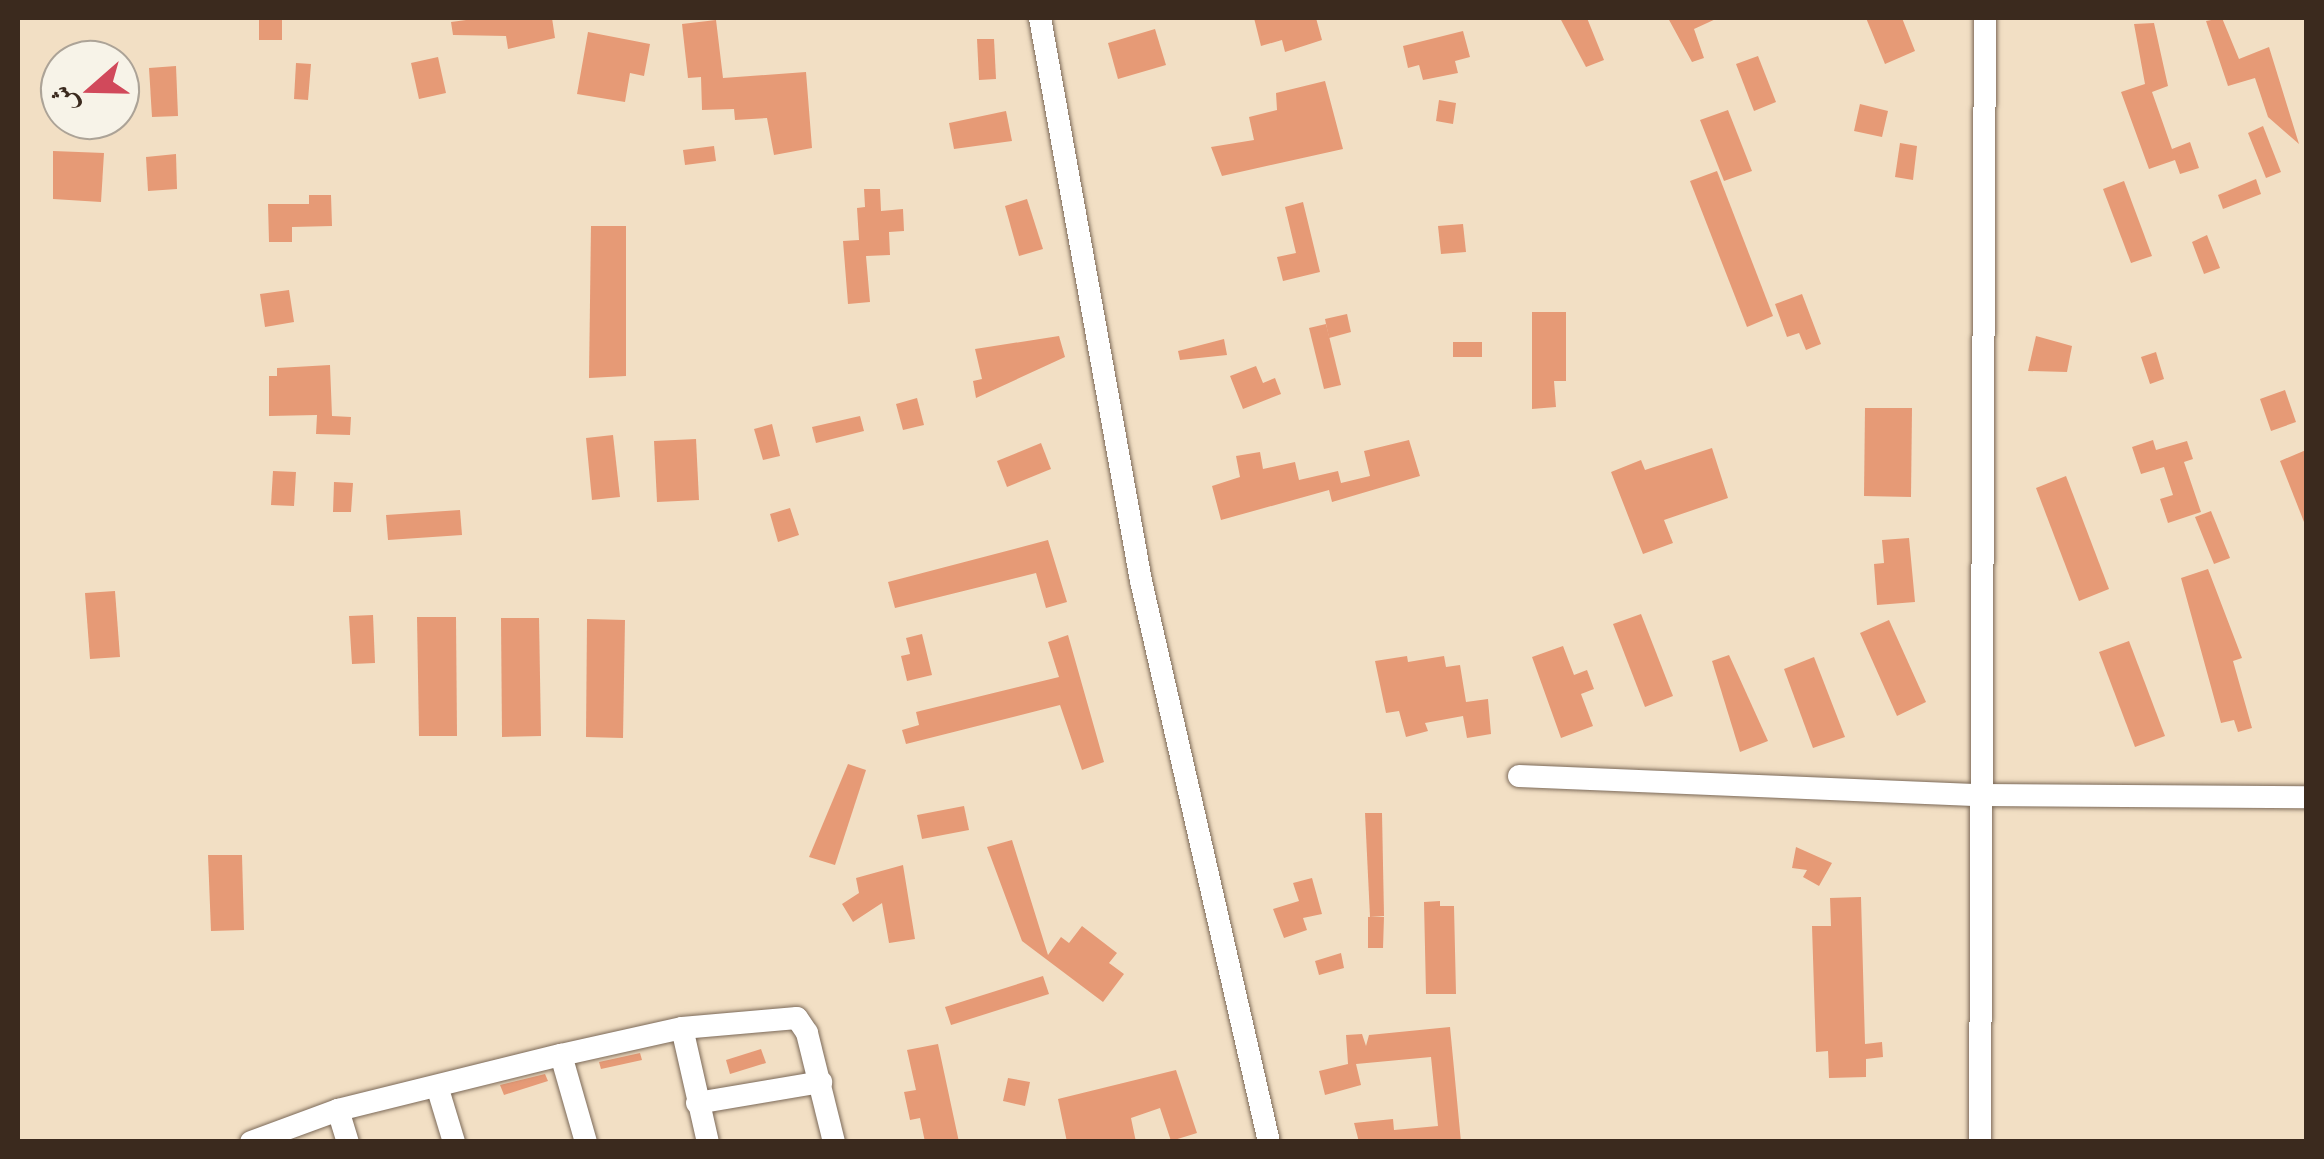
<!DOCTYPE html>
<html>
<head>
<meta charset="utf-8">
<style>
  body { margin:0 }
  #map { position:relative; width:2324px; height:1159px; overflow:hidden; background:#f2dfc4; font-family:"Gentium Book Plus",Amiri,serif }
  div>[style] { position:absolute }
  .building>* { inset:0; background:#e69a76 }
  .roads { filter:drop-shadow(0 0 2px #7b6958) drop-shadow(0 0 2px #7b6958) }
  .street>* { height:22px; margin:-11px; padding:0 11px; transform-origin:11px; border-radius:11px; background:#fff }
  span { translate:-50% -50%; white-space:nowrap; text-align:center; line-height:1.15; -webkit-text-stroke:8px #f7f3e8; paint-order:stroke }
  .frame { position:absolute; inset:0; border:20px solid #3b2a1e; pointer-events:none }
  .north { position:absolute; left:40px; top:40px; width:100px; height:100px; box-sizing:border-box; background:#f7f3e8; border:2px solid #aca397; border-radius:50%; rotate:250deg; font-size:28px; font-weight:700; line-height:40px; text-align:center; color:#3b2a1e }
  .north::after { content:''; display:block; margin:auto; width:35px; height:45px; background:#d1495b; clip-path:polygon(50% 0,100% 100%,50% 72%,0 100%) }
</style>
</head>
<body>
<div id="map">
  <div class="building">
    <i style="clip-path:polygon(259px 18px,282px 18px,282px 40px,259px 40px)"></i>
    <i style="clip-path:polygon(481px 18px,552px 18px,555px 38px,508px 49px,506px 36px,453px 35px,451px 22px)"></i>
    <i style="clip-path:polygon(1254px 18px,1316px 18px,1322px 40px,1285px 52px,1282px 40px,1261px 46px)"></i>
    <i style="clip-path:polygon(1560px 18px,1587px 18px,1604px 60px,1586px 67px)"></i>
    <i style="clip-path:polygon(1668px 18px,1718px 18px,1694px 29px,1704px 58px,1692px 62px)"></i>
    <i style="clip-path:polygon(1866px 18px,1902px 18px,1915px 51px,1885px 64px)"></i>
    <i style="clip-path:polygon(2222px 18px,2239px 59px,2269px 47px,2299px 144px,2268px 117px,2255px 78px,2228px 86px,2206px 21px)"></i>
    <i style="clip-path:polygon(716px 20px,723px 78px,806px 72px,812px 148px,774px 155px,767px 118px,735px 120px,734px 109px,702px 110px,701px 77px,688px 78px,682px 24px)"></i>
    <i style="clip-path:polygon(2154px 23px,2168px 86px,2152px 92px,2172px 149px,2190px 142px,2199px 168px,2180px 174px,2175px 160px,2149px 169px,2121px 92px,2145px 84px,2134px 24px)"></i>
    <i style="clip-path:polygon(1155px 29px,1166px 65px,1118px 79px,1108px 43px)"></i>
    <i style="clip-path:polygon(1463px 31px,1470px 57px,1455px 61px,1458px 73px,1423px 80px,1419px 65px,1408px 68px,1403px 46px)"></i>
    <i style="clip-path:polygon(588px 32px,650px 44px,644px 76px,630px 73px,625px 102px,577px 94px)"></i>
    <i style="clip-path:polygon(977px 39px,994px 39px,996px 79px,979px 80px)"></i>
    <i style="clip-path:polygon(1758px 56px,1776px 102px,1754px 111px,1736px 64px)"></i>
    <i style="clip-path:polygon(438px 57px,446px 93px,419px 99px,411px 63px)"></i>
    <i style="clip-path:polygon(296px 63px,311px 64px,308px 100px,294px 99px)"></i>
    <i style="clip-path:polygon(176px 66px,178px 116px,152px 117px,149px 68px)"></i>
    <i style="clip-path:polygon(1325px 81px,1343px 149px,1222px 176px,1211px 147px,1254px 140px,1249px 117px,1277px 110px,1276px 93px)"></i>
    <i style="clip-path:polygon(1439px 100px,1456px 103px,1453px 124px,1436px 121px)"></i>
    <i style="clip-path:polygon(1860px 104px,1888px 111px,1882px 137px,1854px 131px)"></i>
    <i style="clip-path:polygon(1728px 110px,1752px 171px,1724px 181px,1700px 120px)"></i>
    <i style="clip-path:polygon(1006px 111px,1012px 141px,954px 149px,949px 123px)"></i>
    <i style="clip-path:polygon(2263px 126px,2281px 172px,2266px 178px,2248px 133px)"></i>
    <i style="clip-path:polygon(1900px 143px,1917px 146px,1913px 180px,1895px 177px)"></i>
    <i style="clip-path:polygon(714px 146px,716px 161px,685px 165px,683px 150px)"></i>
    <i style="clip-path:polygon(53px 151px,104px 153px,101px 202px,53px 199px)"></i>
    <i style="clip-path:polygon(176px 154px,177px 189px,148px 191px,146px 157px)"></i>
    <i style="clip-path:polygon(1717px 171px,1773px 316px,1747px 327px,1690px 181px)"></i>
    <i style="clip-path:polygon(2256px 179px,2261px 194px,2223px 209px,2218px 195px)"></i>
    <i style="clip-path:polygon(2124px 181px,2152px 256px,2131px 263px,2103px 189px)"></i>
    <i style="clip-path:polygon(864px 189px,880px 189px,881px 211px,903px 209px,904px 231px,889px 232px,890px 255px,866px 256px,870px 302px,848px 304px,843px 241px,859px 240px,857px 208px,865px 207px)"></i>
    <i style="clip-path:polygon(309px 195px,331px 195px,332px 226px,292px 227px,292px 242px,269px 242px,268px 204px,309px 204px)"></i>
    <i style="clip-path:polygon(1027px 199px,1043px 249px,1019px 256px,1005px 206px)"></i>
    <i style="clip-path:polygon(1303px 202px,1320px 272px,1283px 281px,1277px 257px,1296px 253px,1285px 207px)"></i>
    <i style="clip-path:polygon(1463px 224px,1466px 252px,1441px 254px,1438px 226px)"></i>
    <i style="clip-path:polygon(591px 226px,626px 226px,626px 376px,589px 378px)"></i>
    <i style="clip-path:polygon(2207px 235px,2220px 268px,2204px 274px,2192px 242px)"></i>
    <i style="clip-path:polygon(289px 290px,294px 322px,265px 327px,260px 294px)"></i>
    <i style="clip-path:polygon(1802px 294px,1821px 344px,1806px 350px,1799px 333px,1787px 337px,1775px 304px)"></i>
    <i style="clip-path:polygon(1532px 312px,1566px 312px,1566px 381px,1554px 381px,1556px 407px,1532px 409px)"></i>
    <i style="clip-path:polygon(1347px 314px,1351px 332px,1329px 338px,1325px 319px)"></i>
    <i style="clip-path:polygon(1326px 324px,1341px 385px,1324px 389px,1309px 328px)"></i>
    <i style="clip-path:polygon(1059px 336px,1065px 357px,976px 398px,973px 381px,982px 379px,975px 349px)"></i>
    <i style="clip-path:polygon(2036px 336px,2072px 346px,2067px 372px,2028px 371px)"></i>
    <i style="clip-path:polygon(1224px 339px,1227px 355px,1180px 360px,1178px 351px)"></i>
    <i style="clip-path:polygon(1453px 342px,1482px 342px,1482px 357px,1453px 357px)"></i>
    <i style="clip-path:polygon(2156px 352px,2164px 379px,2150px 384px,2141px 357px)"></i>
    <i style="clip-path:polygon(330px 365px,332px 416px,351px 417px,350px 435px,316px 434px,317px 415px,269px 416px,269px 376px,277px 376px,277px 368px)"></i>
    <i style="clip-path:polygon(1256px 366px,1263px 383px,1275px 378px,1281px 394px,1243px 409px,1230px 376px)"></i>
    <i style="clip-path:polygon(2285px 390px,2296px 422px,2271px 431px,2260px 399px)"></i>
    <i style="clip-path:polygon(917px 398px,924px 425px,903px 430px,896px 404px)"></i>
    <i style="clip-path:polygon(1865px 408px,1912px 408px,1911px 497px,1864px 496px)"></i>
    <i style="clip-path:polygon(860px 416px,864px 431px,816px 443px,812px 427px)"></i>
    <i style="clip-path:polygon(772px 424px,780px 456px,763px 460px,754px 429px)"></i>
    <i style="clip-path:polygon(613px 435px,620px 497px,592px 500px,586px 438px)"></i>
    <i style="clip-path:polygon(696px 439px,699px 500px,657px 502px,654px 441px)"></i>
    <i style="clip-path:polygon(1409px 440px,1420px 476px,1332px 502px,1329px 490px,1221px 520px,1212px 486px,1240px 477px,1236px 456px,1260px 452px,1263px 469px,1295px 462px,1299px 480px,1338px 471px,1341px 483px,1370px 476px,1364px 451px)"></i>
    <i style="clip-path:polygon(2153px 440px,2156px 450px,2187px 441px,2193px 459px,2184px 462px,2201px 512px,2168px 523px,2160px 499px,2173px 495px,2164px 467px,2141px 474px,2132px 447px)"></i>
    <i style="clip-path:polygon(1041px 443px,1051px 469px,1007px 487px,997px 461px)"></i>
    <i style="clip-path:polygon(1712px 448px,1728px 498px,1664px 520px,1673px 543px,1643px 554px,1611px 472px,1641px 460px,1645px 470px)"></i>
    <i style="clip-path:polygon(2306px 450px,2306px 527px,2280px 461px)"></i>
    <i style="clip-path:polygon(273px 471px,296px 472px,294px 506px,271px 505px)"></i>
    <i style="clip-path:polygon(2066px 476px,2109px 589px,2079px 601px,2036px 488px)"></i>
    <i style="clip-path:polygon(334px 482px,353px 483px,351px 512px,333px 512px)"></i>
    <i style="clip-path:polygon(790px 508px,799px 535px,778px 542px,770px 514px)"></i>
    <i style="clip-path:polygon(460px 510px,462px 535px,388px 540px,386px 515px)"></i>
    <i style="clip-path:polygon(2211px 511px,2230px 558px,2214px 564px,2195px 517px)"></i>
    <i style="clip-path:polygon(1909px 538px,1915px 602px,1877px 605px,1874px 564px,1884px 563px,1882px 540px)"></i>
    <i style="clip-path:polygon(1048px 540px,1067px 602px,1046px 608px,1036px 573px,895px 608px,888px 582px)"></i>
    <i style="clip-path:polygon(2208px 569px,2242px 658px,2233px 661px,2252px 728px,2238px 732px,2234px 720px,2221px 723px,2181px 578px)"></i>
    <i style="clip-path:polygon(115px 591px,120px 657px,90px 659px,85px 593px)"></i>
    <i style="clip-path:polygon(1641px 614px,1673px 696px,1645px 707px,1613px 624px)"></i>
    <i style="clip-path:polygon(373px 615px,375px 663px,352px 664px,349px 616px)"></i>
    <i style="clip-path:polygon(417px 617px,456px 617px,457px 736px,419px 736px)"></i>
    <i style="clip-path:polygon(501px 618px,539px 618px,541px 736px,502px 737px)"></i>
    <i style="clip-path:polygon(587px 619px,625px 620px,623px 738px,586px 737px)"></i>
    <i style="clip-path:polygon(1889px 620px,1926px 702px,1897px 716px,1860px 633px)"></i>
    <i style="clip-path:polygon(922px 634px,932px 675px,907px 681px,901px 656px,910px 654px,906px 638px)"></i>
    <i style="clip-path:polygon(1068px 635px,1104px 762px,1082px 770px,1060px 705px,906px 744px,902px 730px,919px 725px,916px 712px,1059px 677px,1048px 642px)"></i>
    <i style="clip-path:polygon(2129px 641px,2165px 736px,2135px 747px,2099px 652px)"></i>
    <i style="clip-path:polygon(1563px 646px,1574px 675px,1587px 670px,1594px 689px,1581px 694px,1593px 726px,1561px 738px,1532px 657px)"></i>
    <i style="clip-path:polygon(1729px 655px,1768px 741px,1740px 752px,1712px 661px)"></i>
    <i style="clip-path:polygon(1407px 656px,1408px 662px,1444px 656px,1446px 667px,1460px 665px,1466px 702px,1488px 699px,1491px 734px,1467px 738px,1463px 716px,1425px 723px,1428px 731px,1406px 737px,1399px 711px,1386px 713px,1375px 661px)"></i>
    <i style="clip-path:polygon(1814px 657px,1845px 737px,1813px 748px,1784px 669px)"></i>
    <i style="clip-path:polygon(848px 764px,866px 770px,835px 865px,809px 857px)"></i>
    <i style="clip-path:polygon(964px 806px,969px 830px,922px 839px,917px 815px)"></i>
    <i style="clip-path:polygon(1365px 813px,1382px 813px,1384px 916px,1370px 917px)"></i>
    <i style="clip-path:polygon(1012px 840px,1048px 955px,1061px 937px,1069px 943px,1082px 926px,1117px 953px,1109px 963px,1124px 974px,1103px 1002px,1022px 941px,987px 847px)"></i>
    <i style="clip-path:polygon(1796px 847px,1832px 863px,1819px 886px,1803px 877px,1807px 870px,1792px 868px)"></i>
    <i style="clip-path:polygon(208px 855px,242px 855px,244px 930px,211px 931px)"></i>
    <i style="clip-path:polygon(903px 865px,915px 939px,889px 943px,882px 903px,853px 922px,842px 904px,859px 893px,856px 878px)"></i>
    <i style="clip-path:polygon(1312px 878px,1322px 914px,1303px 918px,1307px 930px,1284px 938px,1273px 909px,1299px 901px,1293px 883px)"></i>
    <i style="clip-path:polygon(1861px 897px,1865px 1044px,1882px 1042px,1883px 1057px,1866px 1059px,1866px 1077px,1829px 1078px,1828px 1051px,1816px 1052px,1812px 926px,1831px 926px,1830px 898px)"></i>
    <i style="clip-path:polygon(1440px 901px,1440px 906px,1454px 906px,1456px 994px,1426px 994px,1424px 902px)"></i>
    <i style="clip-path:polygon(1368px 917px,1384px 917px,1383px 948px,1368px 948px)"></i>
    <i style="clip-path:polygon(1341px 953px,1344px 968px,1319px 975px,1315px 961px)"></i>
    <i style="clip-path:polygon(1043px 976px,1049px 994px,951px 1025px,945px 1007px)"></i>
    <i style="clip-path:polygon(1450px 1027px,1461px 1142px,1359px 1142px,1354px 1123px,1393px 1119px,1394px 1130px,1438px 1126px,1431px 1057px,1356px 1064px,1361px 1085px,1325px 1095px,1319px 1071px,1348px 1064px,1346px 1035px,1362px 1034px,1366px 1046px,1369px 1035px)"></i>
    <i style="clip-path:polygon(938px 1044px,959px 1142px,925px 1142px,920px 1118px,910px 1120px,904px 1092px,916px 1090px,907px 1050px)"></i>
    <i style="clip-path:polygon(761px 1049px,766px 1063px,730px 1074px,726px 1060px)"></i>
    <i style="clip-path:polygon(640px 1053px,642px 1060px,601px 1069px,599px 1062px)"></i>
    <i style="clip-path:polygon(1176px 1070px,1197px 1133px,1171px 1141px,1160px 1108px,1131px 1118px,1136px 1142px,1067px 1142px,1058px 1099px)"></i>
    <i style="clip-path:polygon(545px 1074px,548px 1081px,504px 1095px,500px 1085px)"></i>
    <i style="clip-path:polygon(1008px 1078px,1030px 1082px,1025px 1106px,1003px 1101px)"></i>
  </div>
  <div class="roads">
    <div class="street">
      <i style="left:1040px;top:18px;width:572px;rotate:79.83deg"></i>
      <i style="left:1141px;top:581px;width:575px;rotate:77.15deg"></i>
      <i style="left:1519px;top:776px;width:461px;rotate:2.4deg"></i>
      <i style="left:1980px;top:795px;width:326px;rotate:0.4deg"></i>
      <i style="left:682px;top:1028px;width:117px;rotate:77.2deg"></i>
      <i style="left:561px;top:1055px;width:91px;rotate:74deg"></i>
      <i style="left:437px;top:1086px;width:59px;rotate:73.1deg"></i>
      <i style="left:697px;top:1103px;width:126px;rotate:-9.6deg"></i>
      <i style="left:338px;top:1110px;width:34px;rotate:73deg"></i>
      <i style="left:251px;top:1142px;width:93px;rotate:-20.2deg"></i>
      <i style="left:338px;top:1110px;width:230px;rotate:-13.9deg"></i>
      <i style="left:561px;top:1055px;width:124px;rotate:-12.6deg"></i>
      <i style="left:682px;top:1028px;width:115px;rotate:-5deg"></i>
      <i style="left:797px;top:1018px;width:18px;rotate:56deg"></i>
      <i style="left:807px;top:1033px;width:112px;rotate:76.1deg"></i>
      <i style="left:1980px;top:1142px;width:1124px;rotate:-89.75deg"></i>
    </div>
  </div>
  <div class="frame"></div>
  <div class="north">ش</div>
</div>
</body>
</html>
